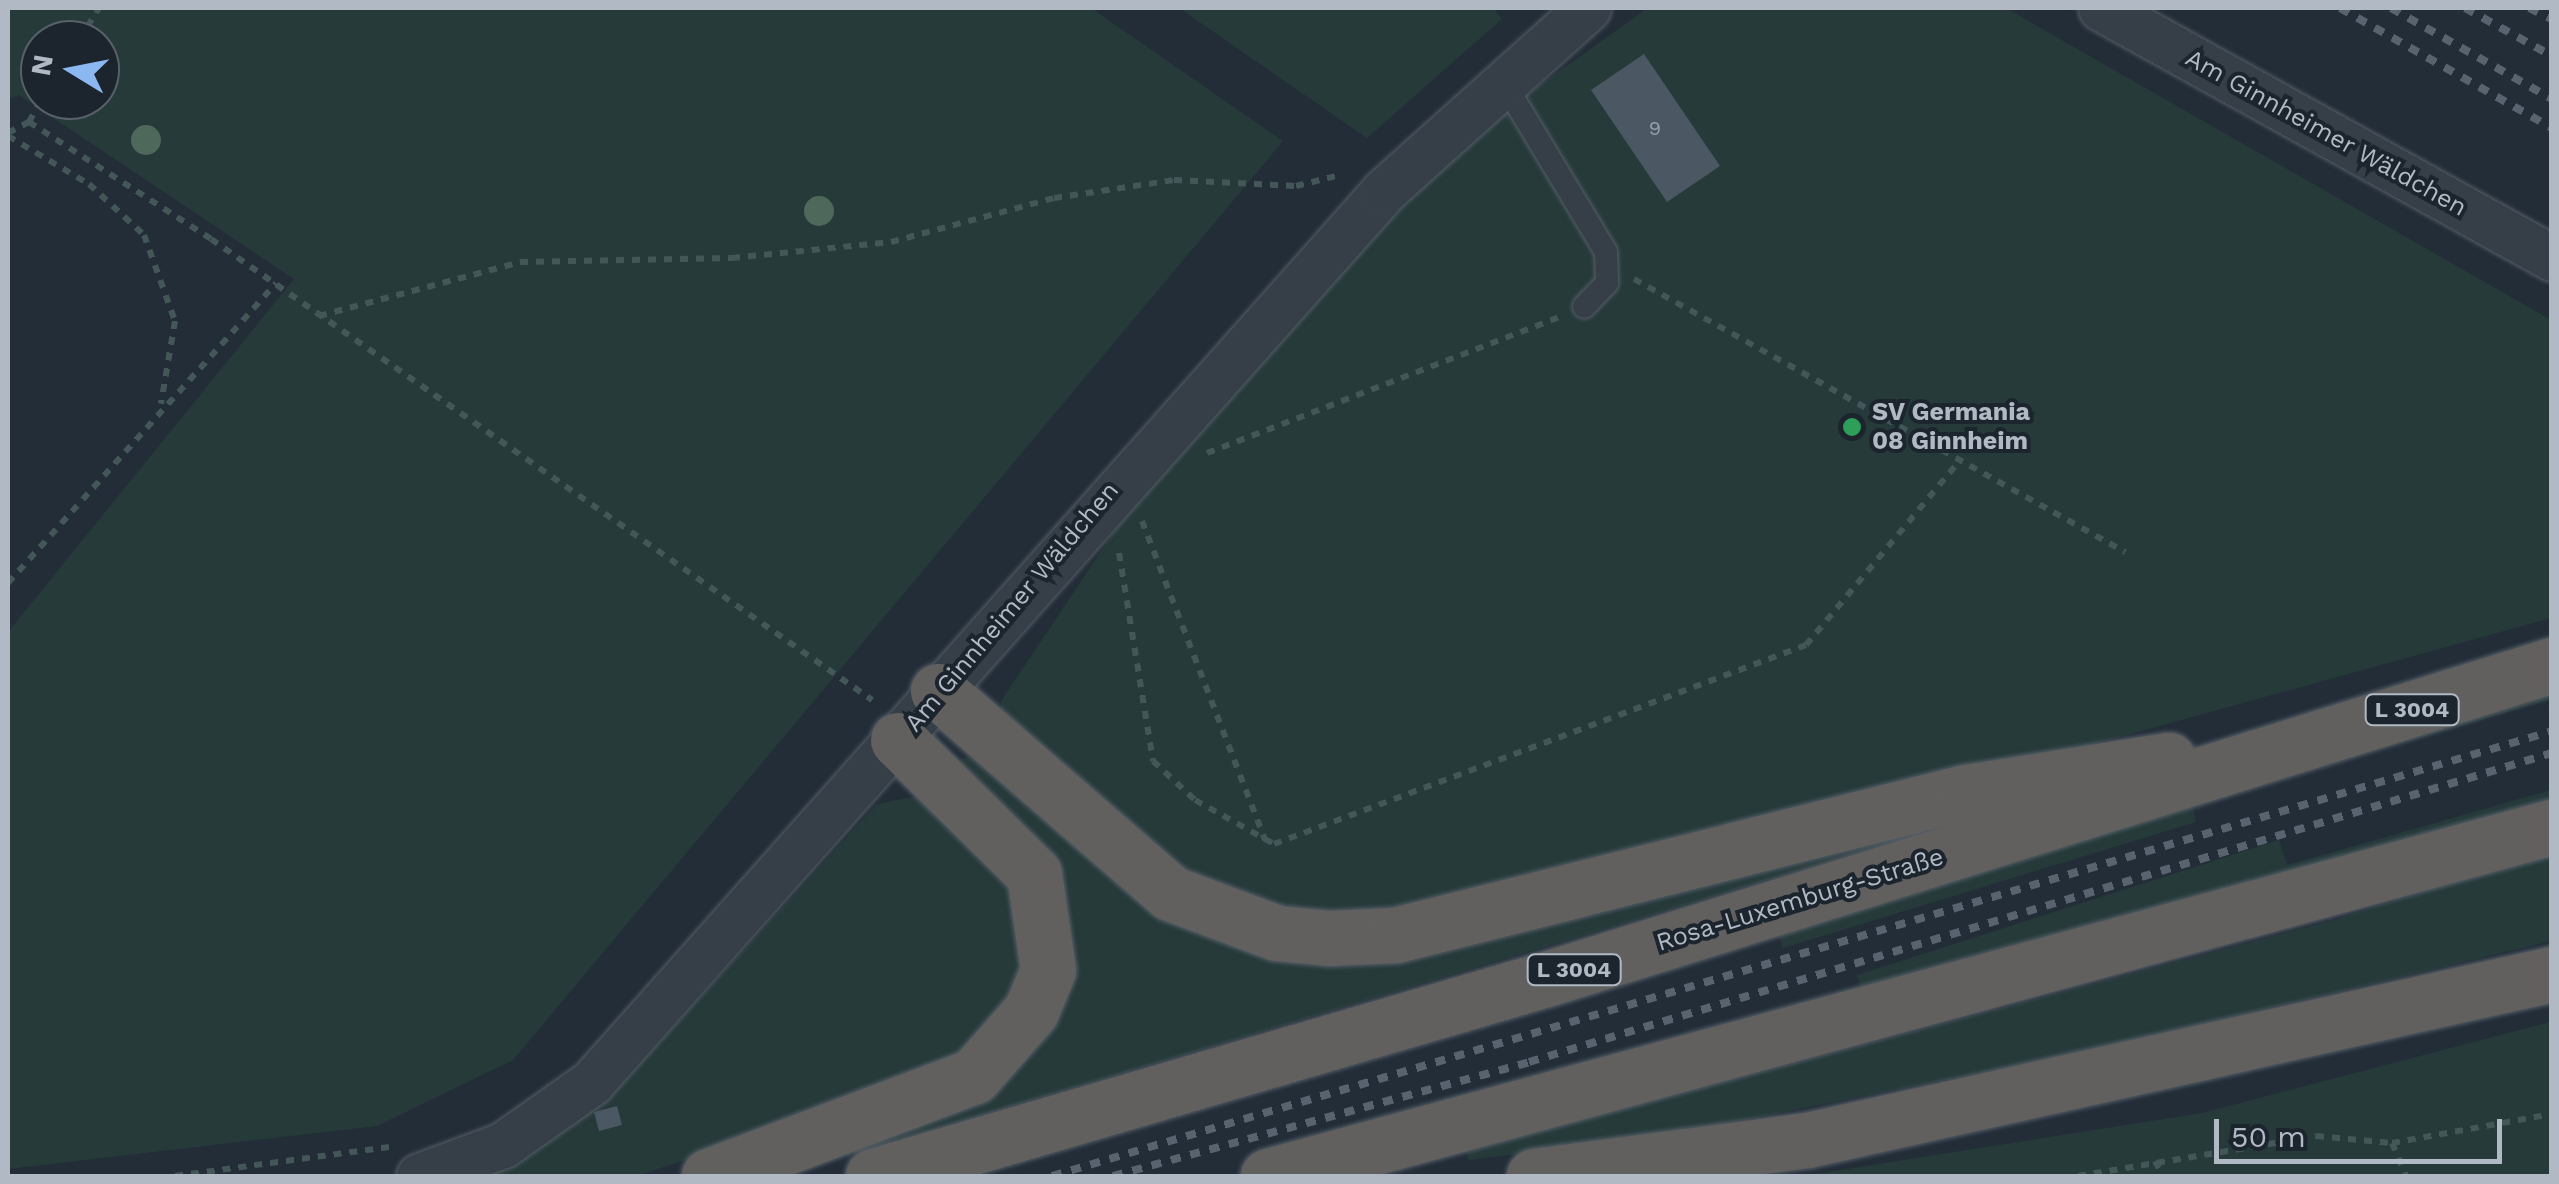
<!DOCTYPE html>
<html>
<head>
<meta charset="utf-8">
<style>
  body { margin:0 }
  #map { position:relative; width:2559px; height:1184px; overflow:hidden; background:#232d38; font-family:"Work Sans",sans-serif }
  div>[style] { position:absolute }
  .green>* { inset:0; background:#263a3a }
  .building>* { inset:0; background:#4b5763 }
  .path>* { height:6px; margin-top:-3px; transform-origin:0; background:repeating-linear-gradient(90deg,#445758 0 8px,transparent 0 16px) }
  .roads { filter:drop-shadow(0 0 2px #545d66) drop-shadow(0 0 2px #545d66) }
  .service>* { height:22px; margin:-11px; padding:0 11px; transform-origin:11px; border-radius:11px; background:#363f48 }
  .minor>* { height:45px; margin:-22.5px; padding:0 22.5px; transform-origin:22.5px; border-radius:22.5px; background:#363f48 }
  .trunk>* { height:55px; margin:-27.5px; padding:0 27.5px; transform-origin:27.5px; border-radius:27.5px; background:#61605e }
  .rail>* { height:8px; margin-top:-4px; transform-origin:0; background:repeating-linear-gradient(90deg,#58636f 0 10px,transparent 0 20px) }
  .trees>* { width:30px; height:30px; margin:-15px; border-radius:50%; background:#4e685b }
  .dots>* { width:28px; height:28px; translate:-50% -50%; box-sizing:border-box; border:5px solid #1c242d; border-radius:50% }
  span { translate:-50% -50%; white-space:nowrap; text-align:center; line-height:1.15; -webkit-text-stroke:8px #1c242d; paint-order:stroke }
  .number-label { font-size:20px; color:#98a1ac }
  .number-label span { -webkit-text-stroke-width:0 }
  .shield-label span { padding:2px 8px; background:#1c242d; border:2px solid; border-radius:8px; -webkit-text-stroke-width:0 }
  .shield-label { font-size:22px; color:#b1bac4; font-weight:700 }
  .street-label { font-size:25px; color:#b1bac4 }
  .poi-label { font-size:25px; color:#b1bac4; font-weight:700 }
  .left { translate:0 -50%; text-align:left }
  .frame { position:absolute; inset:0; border:10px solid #b1bac4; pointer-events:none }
  .north { position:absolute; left:20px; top:20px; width:100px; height:100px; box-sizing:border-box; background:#1c242d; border:2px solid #586069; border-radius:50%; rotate:280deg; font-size:28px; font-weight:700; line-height:40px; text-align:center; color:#b1bac4 }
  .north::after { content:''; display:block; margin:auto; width:35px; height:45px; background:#8bb8f0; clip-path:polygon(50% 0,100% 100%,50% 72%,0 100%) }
  .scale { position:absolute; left:2214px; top:1119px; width:288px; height:45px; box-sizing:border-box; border:5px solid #b1bac4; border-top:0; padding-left:12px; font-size:30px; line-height:35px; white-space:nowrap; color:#b1bac4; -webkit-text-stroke:8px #1c242d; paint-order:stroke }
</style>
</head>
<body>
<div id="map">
  <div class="green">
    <i style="clip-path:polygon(evenodd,8px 8px,1091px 8px,1283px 141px,513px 1060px,377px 1126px,8px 1169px,8px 632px,294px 279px,19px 95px,8px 99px,8px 8px,40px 40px,100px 40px,100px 100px,40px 100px,40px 40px)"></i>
    <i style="clip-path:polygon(1179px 8px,1493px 8px,1502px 19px,1367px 138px)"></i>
    <i style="clip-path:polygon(1648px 8px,2006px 8px,2551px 320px,2551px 618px,1964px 780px,1395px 918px,1226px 904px,999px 724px,1001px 701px,1162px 460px,1361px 238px,1502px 112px)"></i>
    <i style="clip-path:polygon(2551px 687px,2551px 700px,2192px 803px,2196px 822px,1783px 948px,1779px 936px,1843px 914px)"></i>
    <i style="clip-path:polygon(975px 753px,1273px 945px,1978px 817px,779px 1176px,924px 1114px,1061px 974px,958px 761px)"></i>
    <i style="clip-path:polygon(2551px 790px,2551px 799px,2027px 948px,1861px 988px,1857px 975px,2279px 840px,2287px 865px)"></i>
    <i style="clip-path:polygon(918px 796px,1020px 881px,1029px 965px,997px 1035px,808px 1121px,636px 1176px,478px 1176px,513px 1164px,608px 1099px,877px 804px)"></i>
    <i style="clip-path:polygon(2551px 852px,2551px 941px,2076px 1054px,1647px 1139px,1468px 1160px,1467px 1150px,2331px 921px)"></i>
    <i style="clip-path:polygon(2551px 1022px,2551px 1176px,1802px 1176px,2202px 1113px)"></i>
  </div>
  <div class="building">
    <i style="clip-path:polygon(1644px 54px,1720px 166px,1667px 202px,1591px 90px)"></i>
    <i style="clip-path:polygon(617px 1106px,622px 1125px,599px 1131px,594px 1112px)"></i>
  </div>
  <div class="path">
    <i style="left:79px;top:40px;width:38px;rotate:-58deg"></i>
    <i style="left:29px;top:122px;width:25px;rotate:-61deg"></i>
    <i style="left:8px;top:133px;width:24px;rotate:-28deg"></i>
    <i style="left:29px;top:122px;width:216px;rotate:32.7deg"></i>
    <i style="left:211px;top:239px;width:806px;rotate:34.89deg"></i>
    <i style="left:8px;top:136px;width:94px;rotate:30.7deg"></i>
    <i style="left:89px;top:184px;width:75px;rotate:42.8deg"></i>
    <i style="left:144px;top:235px;width:91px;rotate:70.2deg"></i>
    <i style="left:175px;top:321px;width:84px;rotate:99.6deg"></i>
    <i style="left:1634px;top:279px;width:562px;rotate:29.07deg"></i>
    <i style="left:319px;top:316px;width:208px;rotate:-15deg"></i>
    <i style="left:520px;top:262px;width:212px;rotate:-1.1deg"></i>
    <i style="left:732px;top:258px;width:160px;rotate:-5.7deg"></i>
    <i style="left:891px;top:242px;width:169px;rotate:-15.1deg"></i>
    <i style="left:1054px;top:198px;width:121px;rotate:-8.5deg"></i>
    <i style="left:1174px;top:180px;width:122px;rotate:2.8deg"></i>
    <i style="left:1296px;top:186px;width:45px;rotate:-14deg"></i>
    <i style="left:1207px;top:453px;width:377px;rotate:-21.1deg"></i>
    <i style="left:1142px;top:521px;width:342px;rotate:68.9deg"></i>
    <i style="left:1119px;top:553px;width:211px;rotate:80.7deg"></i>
    <i style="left:1153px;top:761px;width:57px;rotate:42.9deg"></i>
    <i style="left:1195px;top:800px;width:90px;rotate:29.1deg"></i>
    <i style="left:1274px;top:844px;width:568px;rotate:-20.51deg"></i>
    <i style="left:1806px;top:645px;width:242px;rotate:-50.2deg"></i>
    <i style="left:8px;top:583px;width:402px;rotate:-48.2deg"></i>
    <i style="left:2392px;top:1143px;width:36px;rotate:67deg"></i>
    <i style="left:2155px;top:1161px;width:17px;rotate:62deg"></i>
    <i style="left:175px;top:1176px;width:216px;rotate:-7.7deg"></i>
    <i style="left:2078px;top:1176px;width:241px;rotate:-9.5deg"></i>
    <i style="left:2316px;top:1136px;width:76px;rotate:5.3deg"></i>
    <i style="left:2392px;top:1143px;width:163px;rotate:-10.3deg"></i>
  </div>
  <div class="roads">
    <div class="service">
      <i style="left:1504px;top:83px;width:197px;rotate:58.9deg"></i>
      <i style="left:1606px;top:252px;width:31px;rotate:88deg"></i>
      <i style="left:1607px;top:283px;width:33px;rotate:134deg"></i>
    </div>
    <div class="minor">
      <i style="left:2101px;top:8px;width:516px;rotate:29deg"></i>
      <i style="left:419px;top:1176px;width:90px;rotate:-20.3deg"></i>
      <i style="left:503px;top:1145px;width:108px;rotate:-35.2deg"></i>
      <i style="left:591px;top:1083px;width:1194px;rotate:-48.36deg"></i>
      <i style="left:1384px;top:191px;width:274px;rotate:-41.9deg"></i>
    </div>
    <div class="trunk">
      <i style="left:938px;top:691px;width:308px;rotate:41deg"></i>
      <i style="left:1170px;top:893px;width:114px;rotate:20.5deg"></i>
      <i style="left:1277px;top:933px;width:52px;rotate:5.5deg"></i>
      <i style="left:1329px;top:938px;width:66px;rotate:-2.6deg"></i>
      <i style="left:1395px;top:935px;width:589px;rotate:-14.06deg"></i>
      <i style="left:1966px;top:792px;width:205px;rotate:-9deg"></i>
      <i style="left:709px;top:1176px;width:283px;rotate:-20.7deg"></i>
      <i style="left:974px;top:1076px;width:86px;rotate:-48.8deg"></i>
      <i style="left:1031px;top:1011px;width:44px;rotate:-67.5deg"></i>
      <i style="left:1048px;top:970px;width:97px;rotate:-98.3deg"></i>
      <i style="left:1034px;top:874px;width:191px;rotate:-135.4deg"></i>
      <i style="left:873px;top:1176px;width:701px;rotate:-16.32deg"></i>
      <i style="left:1546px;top:979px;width:1054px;rotate:-17.33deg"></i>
      <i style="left:1268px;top:1176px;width:1331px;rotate:-15.21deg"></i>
      <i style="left:1534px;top:1176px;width:275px;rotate:-7.5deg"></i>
      <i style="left:1807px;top:1140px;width:763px;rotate:-12.56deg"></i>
    </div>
  </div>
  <div class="rail">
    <i style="left:2340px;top:8px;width:244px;rotate:29.5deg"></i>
    <i style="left:2391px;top:8px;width:185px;rotate:29.5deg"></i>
    <i style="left:2465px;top:8px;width:99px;rotate:28.9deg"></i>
    <i style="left:2529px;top:8px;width:25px;rotate:26deg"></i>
    <i style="left:1052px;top:1176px;width:1565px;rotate:-16.52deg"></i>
    <i style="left:1113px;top:1176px;width:431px;rotate:-15.3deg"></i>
    <i style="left:1529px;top:1062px;width:1069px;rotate:-16.81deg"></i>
  </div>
  <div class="trees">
    <i style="left:146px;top:140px"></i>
    <i style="left:819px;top:211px"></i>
  </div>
  <div class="dots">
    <i style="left:1852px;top:427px;background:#2e9e5b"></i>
  </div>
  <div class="number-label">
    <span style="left:1655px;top:128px">9</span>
  </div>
  <div class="shield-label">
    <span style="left:2412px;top:710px">L 3004</span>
    <span style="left:1574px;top:970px">L 3004</span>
  </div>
  <div class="street-label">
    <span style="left:2326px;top:133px;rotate:29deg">Am Ginnheimer Wäldchen</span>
    <span style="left:1012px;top:607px;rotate:-50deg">Am Ginnheimer Wäldchen</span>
    <span style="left:1800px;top:900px;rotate:-17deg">Rosa-Luxemburg-Straße</span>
  </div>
  <div class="poi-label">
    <span class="left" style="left:1872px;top:427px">SV Germania<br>08 Ginnheim</span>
  </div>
  <div class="frame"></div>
  <div class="north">N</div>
  <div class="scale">50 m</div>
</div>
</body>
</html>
